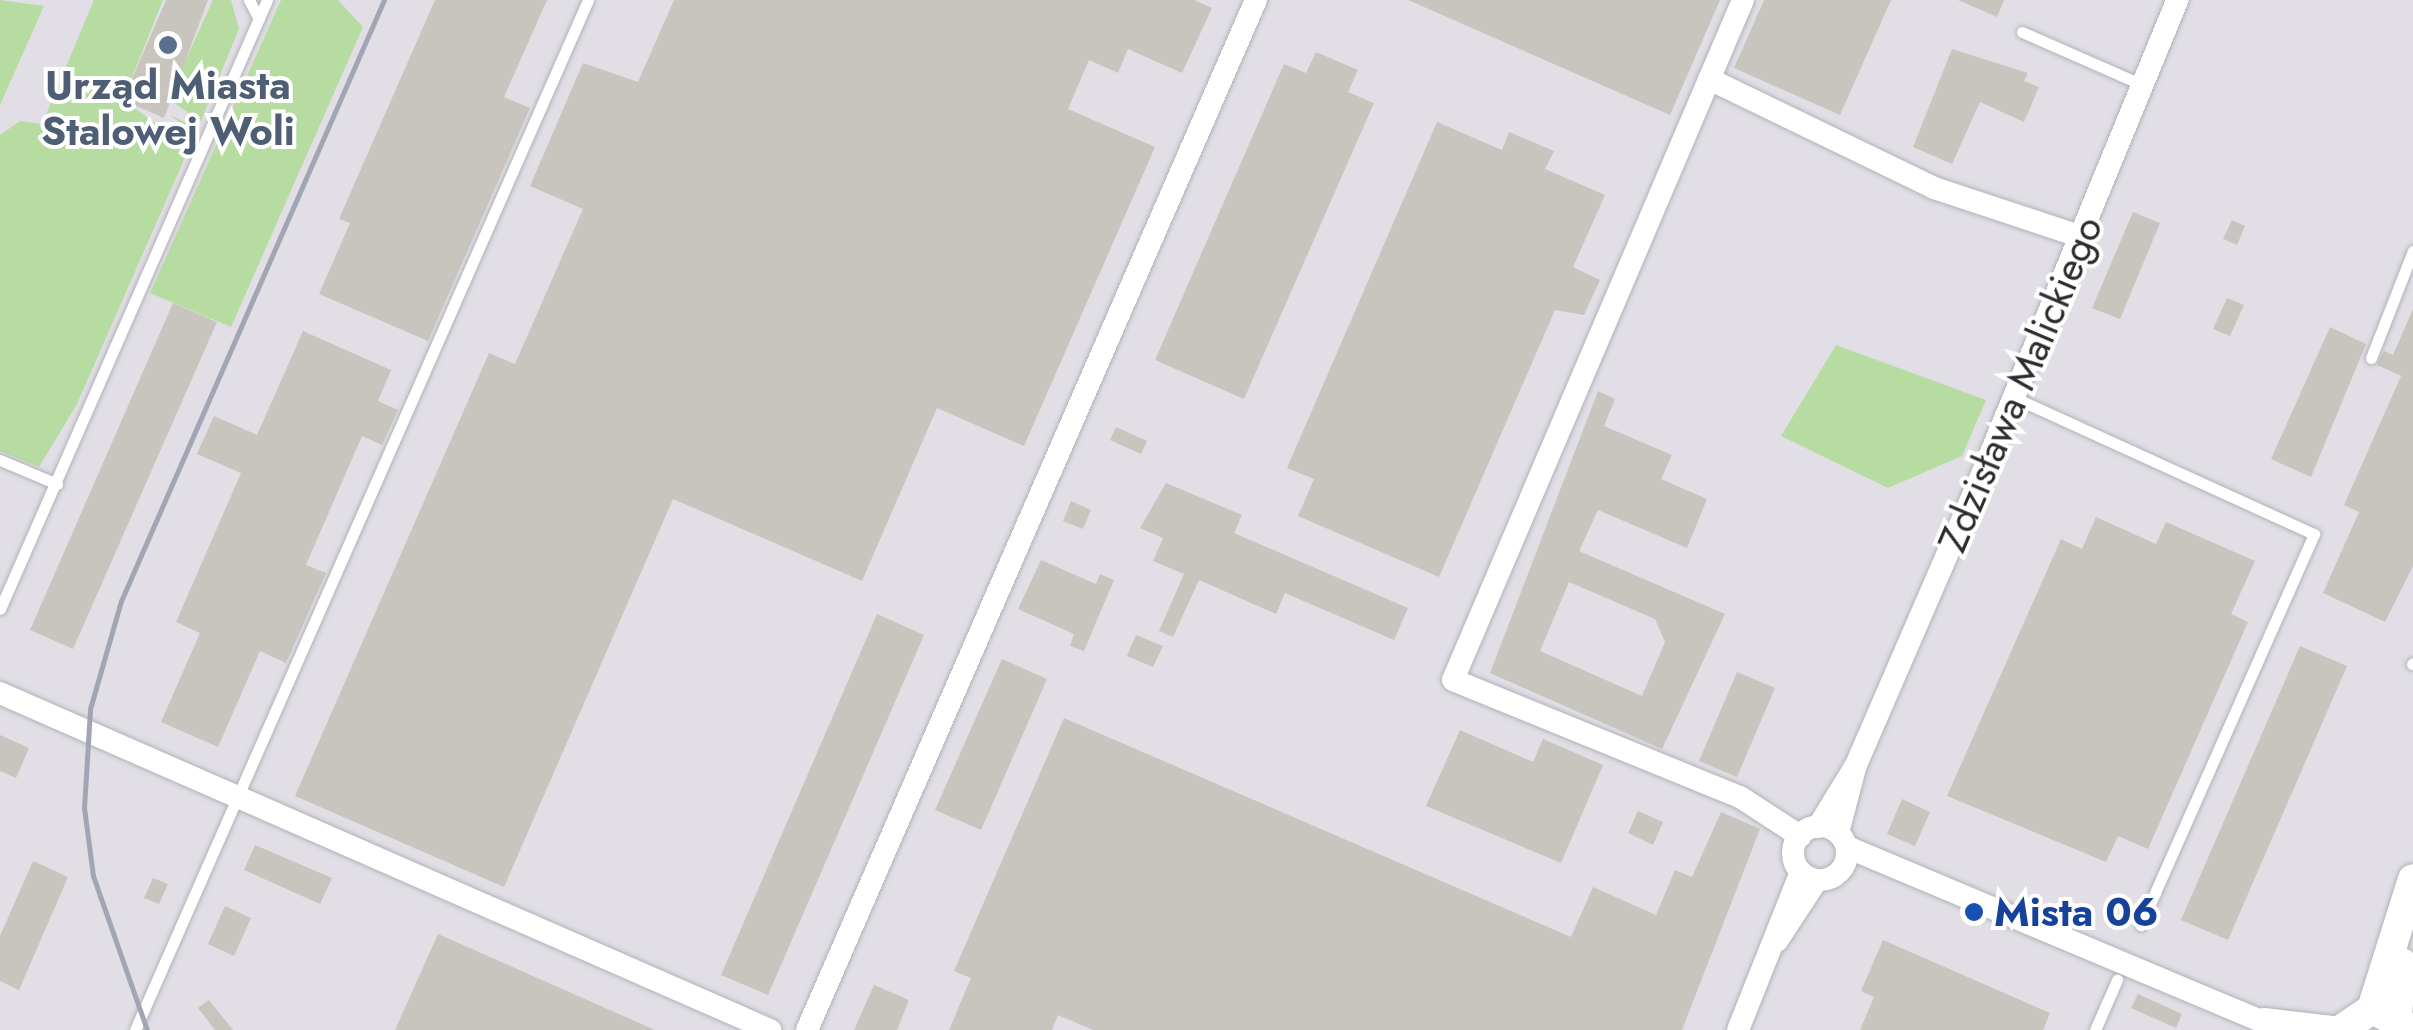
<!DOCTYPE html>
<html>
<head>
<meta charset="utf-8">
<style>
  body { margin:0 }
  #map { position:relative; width:2413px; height:1030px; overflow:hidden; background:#ece6df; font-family:Jost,sans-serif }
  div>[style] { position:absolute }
  .industrial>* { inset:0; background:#e1dfe5 }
  .green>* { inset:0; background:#b7dca2 }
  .building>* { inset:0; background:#c8c4be }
  .roads { filter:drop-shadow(0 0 2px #b0b2ba) drop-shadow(0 0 2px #b0b2ba) }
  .lane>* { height:11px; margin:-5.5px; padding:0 5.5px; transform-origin:5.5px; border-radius:5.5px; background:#fff }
  .street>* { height:22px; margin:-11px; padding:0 11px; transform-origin:11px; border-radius:11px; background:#fff }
  .street>.ring { margin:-11px; padding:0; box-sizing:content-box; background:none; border:22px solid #fff; border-radius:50% }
  .secondary>* { height:30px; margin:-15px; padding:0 15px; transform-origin:15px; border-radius:15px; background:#fff }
  .rail>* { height:5px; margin:-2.5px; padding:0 2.5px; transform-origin:2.5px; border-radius:2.5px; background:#a2a5b4 }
  .dots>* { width:28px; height:28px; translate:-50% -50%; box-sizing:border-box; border:5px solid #fff; border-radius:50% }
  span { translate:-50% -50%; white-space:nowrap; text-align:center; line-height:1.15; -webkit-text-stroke:8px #fff; paint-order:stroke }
  .service-label { font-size:40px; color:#4e5e75; font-weight:700 }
  .street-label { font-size:40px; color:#2c2c2c }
  .transit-label { font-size:40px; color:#164399; font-weight:700 }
  .left { translate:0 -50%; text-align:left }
</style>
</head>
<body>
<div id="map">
  <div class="industrial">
    <i style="clip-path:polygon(0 0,2413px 0,2413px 1030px,0 1030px)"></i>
  </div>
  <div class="green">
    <i style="clip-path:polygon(0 0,44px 6px,0 105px)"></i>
    <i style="clip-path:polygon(94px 0,163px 0,123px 100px,172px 135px,179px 122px,170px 115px,198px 128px,77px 404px,39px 467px,0 451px,0 135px,20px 121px,42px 124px)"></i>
    <i style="clip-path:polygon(213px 0,231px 0,239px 29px,201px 121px,168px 99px)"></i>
    <i style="clip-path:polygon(281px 0,338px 0,363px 27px,231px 327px,150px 293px)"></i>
    <i style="clip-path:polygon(1836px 345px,1986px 400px,1962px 456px,1888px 488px,1781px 436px)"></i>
  </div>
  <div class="building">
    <i style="clip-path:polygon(166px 0,208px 0,164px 118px,123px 100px)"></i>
    <i style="clip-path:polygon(435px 0,547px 0,504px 97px,530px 108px,428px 341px,319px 294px,350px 223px,339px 219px)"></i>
    <i style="clip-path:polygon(674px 0,1194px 0,1212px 8px,1182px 73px,1128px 49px,1118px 73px,1089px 60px,1068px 109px,1155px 147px,1024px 446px,937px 408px,862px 581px,673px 499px,504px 887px,295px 796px,489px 353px,515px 364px,583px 209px,530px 186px,583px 63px,638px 82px)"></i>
    <i style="clip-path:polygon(1408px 0,1720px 0,1670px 115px)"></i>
    <i style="clip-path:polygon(1764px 0,1891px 0,1840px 115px,1734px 68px)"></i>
    <i style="clip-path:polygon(1958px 0,2004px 0,1997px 17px)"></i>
    <i style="clip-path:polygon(1952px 49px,2028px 73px,2024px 81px,2039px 87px,2024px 122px,1980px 102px,1952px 164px,1913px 147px)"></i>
    <i style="clip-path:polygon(1316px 52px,1358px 70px,1348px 92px,1374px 103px,1244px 399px,1155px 360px,1284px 64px,1306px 73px)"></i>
    <i style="clip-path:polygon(1437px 122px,1502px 150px,1509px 132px,1554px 151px,1545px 169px,1605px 195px,1573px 267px,1600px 280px,1584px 315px,1555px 310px,1439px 577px,1298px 516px,1314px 479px,1287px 468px)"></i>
    <i style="clip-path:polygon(2133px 212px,2160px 223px,2120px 319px,2092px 308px)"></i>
    <i style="clip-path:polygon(2232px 220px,2245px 226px,2237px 245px,2223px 239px)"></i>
    <i style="clip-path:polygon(2227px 298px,2244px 305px,2230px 336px,2213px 329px)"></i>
    <i style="clip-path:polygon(173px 303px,217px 322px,73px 649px,30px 630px)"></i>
    <i style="clip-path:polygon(2413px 309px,2413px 566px,2385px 622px,2323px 593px,2359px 512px,2344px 505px,2401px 376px,2377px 365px,2384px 351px,2393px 355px)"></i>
    <i style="clip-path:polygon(2330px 327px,2366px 344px,2311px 477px,2271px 459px)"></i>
    <i style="clip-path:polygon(303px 331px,391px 370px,378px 401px,398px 410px,382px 445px,362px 436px,306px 565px,326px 573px,286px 663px,260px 651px,218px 747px,161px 722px,200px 633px,176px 622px,241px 473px,197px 454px,214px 416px,257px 435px)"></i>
    <i style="clip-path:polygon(evenodd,1598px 391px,1615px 399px,1604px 426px,1672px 455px,1661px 479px,1707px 499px,1687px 548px,1598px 510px,1579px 551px,1725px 614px,1662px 749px,1490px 673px,1598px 391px,1569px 582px,1655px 619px,1665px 642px,1642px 696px,1540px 651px,1569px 582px)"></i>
    <i style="clip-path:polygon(1116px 427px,1147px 441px,1141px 454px,1110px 440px)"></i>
    <i style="clip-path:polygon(1166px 483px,1242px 515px,1234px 533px,1408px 608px,1394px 640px,1285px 593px,1276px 614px,1199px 580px,1173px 637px,1159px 631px,1184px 574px,1153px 561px,1163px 538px,1140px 528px)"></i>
    <i style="clip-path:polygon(1071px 501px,1091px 510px,1083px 529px,1063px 521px)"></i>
    <i style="clip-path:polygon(2096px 517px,2156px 544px,2166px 522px,2255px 561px,2231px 614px,2248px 622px,2148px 849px,2118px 836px,2106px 862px,1947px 796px,2061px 539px,2082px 549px)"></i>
    <i style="clip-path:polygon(1041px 560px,1096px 584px,1100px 574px,1114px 580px,1084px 651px,1070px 646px,1074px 634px,1018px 609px)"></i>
    <i style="clip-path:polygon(877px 614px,924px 635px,768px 995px,721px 975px)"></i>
    <i style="clip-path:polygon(1136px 635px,1163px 646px,1153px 667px,1127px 656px)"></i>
    <i style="clip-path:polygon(2300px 646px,2347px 666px,2228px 940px,2181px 920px)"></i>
    <i style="clip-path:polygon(1002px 659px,1047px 679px,981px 830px,935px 810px)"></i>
    <i style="clip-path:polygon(1737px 672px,1775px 688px,1737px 777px,1699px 761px)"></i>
    <i style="clip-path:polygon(1064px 718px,1571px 937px,1593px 887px,1656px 915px,1675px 870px,1692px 877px,1721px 812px,1760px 829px,1682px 1030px,1093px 1030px,1058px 1015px,1052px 1030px,949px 1030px,971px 978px,954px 971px)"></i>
    <i style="clip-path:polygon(1460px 730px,1533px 762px,1543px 739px,1603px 765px,1561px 863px,1426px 806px)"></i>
    <i style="clip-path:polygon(0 735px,29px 748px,16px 778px,0 771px)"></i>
    <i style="clip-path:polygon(1902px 799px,1930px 812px,1915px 846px,1887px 834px)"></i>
    <i style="clip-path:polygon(1638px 811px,1663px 822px,1653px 845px,1628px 833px)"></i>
    <i style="clip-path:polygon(255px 845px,332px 878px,320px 904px,244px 870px)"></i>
    <i style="clip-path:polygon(33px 861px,68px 877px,19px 990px,0 981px,0 936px)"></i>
    <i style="clip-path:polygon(153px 878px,168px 884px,159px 904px,144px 898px)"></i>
    <i style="clip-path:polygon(225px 906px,251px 918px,234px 956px,208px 944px)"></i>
    <i style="clip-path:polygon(438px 934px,655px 1030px,395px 1030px)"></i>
    <i style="clip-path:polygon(1883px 940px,2050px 1013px,2043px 1030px,1860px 1030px,1874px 997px,1861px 991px)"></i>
    <i style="clip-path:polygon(874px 985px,909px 1000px,897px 1030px,854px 1030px)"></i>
    <i style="clip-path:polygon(2138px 994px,2182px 1014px,2176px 1028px,2131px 1008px)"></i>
    <i style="clip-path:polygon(209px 1000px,233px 1030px,215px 1030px,198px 1008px)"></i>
  </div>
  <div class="roads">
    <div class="lane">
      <i style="left:249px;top:0;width:21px;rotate:62deg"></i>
      <i style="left:2022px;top:32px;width:132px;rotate:23.7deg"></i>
      <i style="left:2371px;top:358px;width:115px;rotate:-68.6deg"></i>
      <i style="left:2013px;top:397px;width:331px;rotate:24.5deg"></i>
      <i style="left:2314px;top:534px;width:428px;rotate:113.9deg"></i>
      <i style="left:0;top:460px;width:62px;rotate:22.8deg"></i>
      <i style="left:0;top:609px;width:665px;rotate:-66.33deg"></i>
      <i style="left:2412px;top:664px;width:1px;rotate:-45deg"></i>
      <i style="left:135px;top:1030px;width:1125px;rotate:-66.26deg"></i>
      <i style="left:2095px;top:1030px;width:55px;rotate:-66.3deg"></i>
    </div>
    <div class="street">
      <i style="left:1743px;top:0;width:739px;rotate:113.1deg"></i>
      <i style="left:1453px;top:680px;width:310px;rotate:22.2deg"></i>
      <i style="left:1740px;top:797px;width:72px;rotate:33deg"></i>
      <i style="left:1709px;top:79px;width:250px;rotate:25.8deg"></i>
      <i style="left:1934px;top:188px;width:156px;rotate:18.3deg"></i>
      <i style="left:0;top:693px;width:841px;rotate:23.64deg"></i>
      <i class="ring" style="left:1793px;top:826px;width:32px;height:32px"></i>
      <i style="left:1818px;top:827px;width:73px;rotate:-58.5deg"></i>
      <i style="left:1856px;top:765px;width:330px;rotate:-66.6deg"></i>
      <i style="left:1987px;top:462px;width:500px;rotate:-67.6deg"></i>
      <i style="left:1838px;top:833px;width:67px;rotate:-75.3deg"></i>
      <i style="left:1847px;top:847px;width:472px;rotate:22.8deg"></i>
      <i style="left:1777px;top:941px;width:73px;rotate:-56.7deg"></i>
      <i style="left:2264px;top:1019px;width:79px;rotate:6.6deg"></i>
      <i style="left:807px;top:1030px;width:1124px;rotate:-66.45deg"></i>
      <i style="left:1738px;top:1030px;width:170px;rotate:-68.3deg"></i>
    </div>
    <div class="secondary">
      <i style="left:2372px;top:1009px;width:136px;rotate:-72.5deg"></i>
      <i style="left:2397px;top:1014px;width:51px;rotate:-84.4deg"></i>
      <i style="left:2341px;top:1030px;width:37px;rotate:-34deg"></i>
      <i style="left:2372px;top:1009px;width:46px;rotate:27.1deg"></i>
    </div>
  </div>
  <div class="rail">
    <i style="left:147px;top:1030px;width:163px;rotate:-109.3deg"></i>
    <i style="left:93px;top:876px;width:69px;rotate:-97.5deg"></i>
    <i style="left:84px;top:808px;width:99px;rotate:-86.5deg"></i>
    <i style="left:90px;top:709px;width:112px;rotate:-74deg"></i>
    <i style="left:121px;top:601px;width:656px;rotate:-66.37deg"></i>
  </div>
  <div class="dots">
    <i style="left:168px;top:45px;background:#5c6f8a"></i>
    <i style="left:1974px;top:912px;background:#1a4fb4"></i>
  </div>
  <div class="service-label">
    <span style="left:168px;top:108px">Urząd Miasta<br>Stalowej Woli</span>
  </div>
  <div class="street-label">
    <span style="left:2020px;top:384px;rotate:-67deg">Zdzisława Malickiego</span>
  </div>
  <div class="transit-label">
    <span class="left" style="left:1994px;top:912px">Mista 06</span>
  </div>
</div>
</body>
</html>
